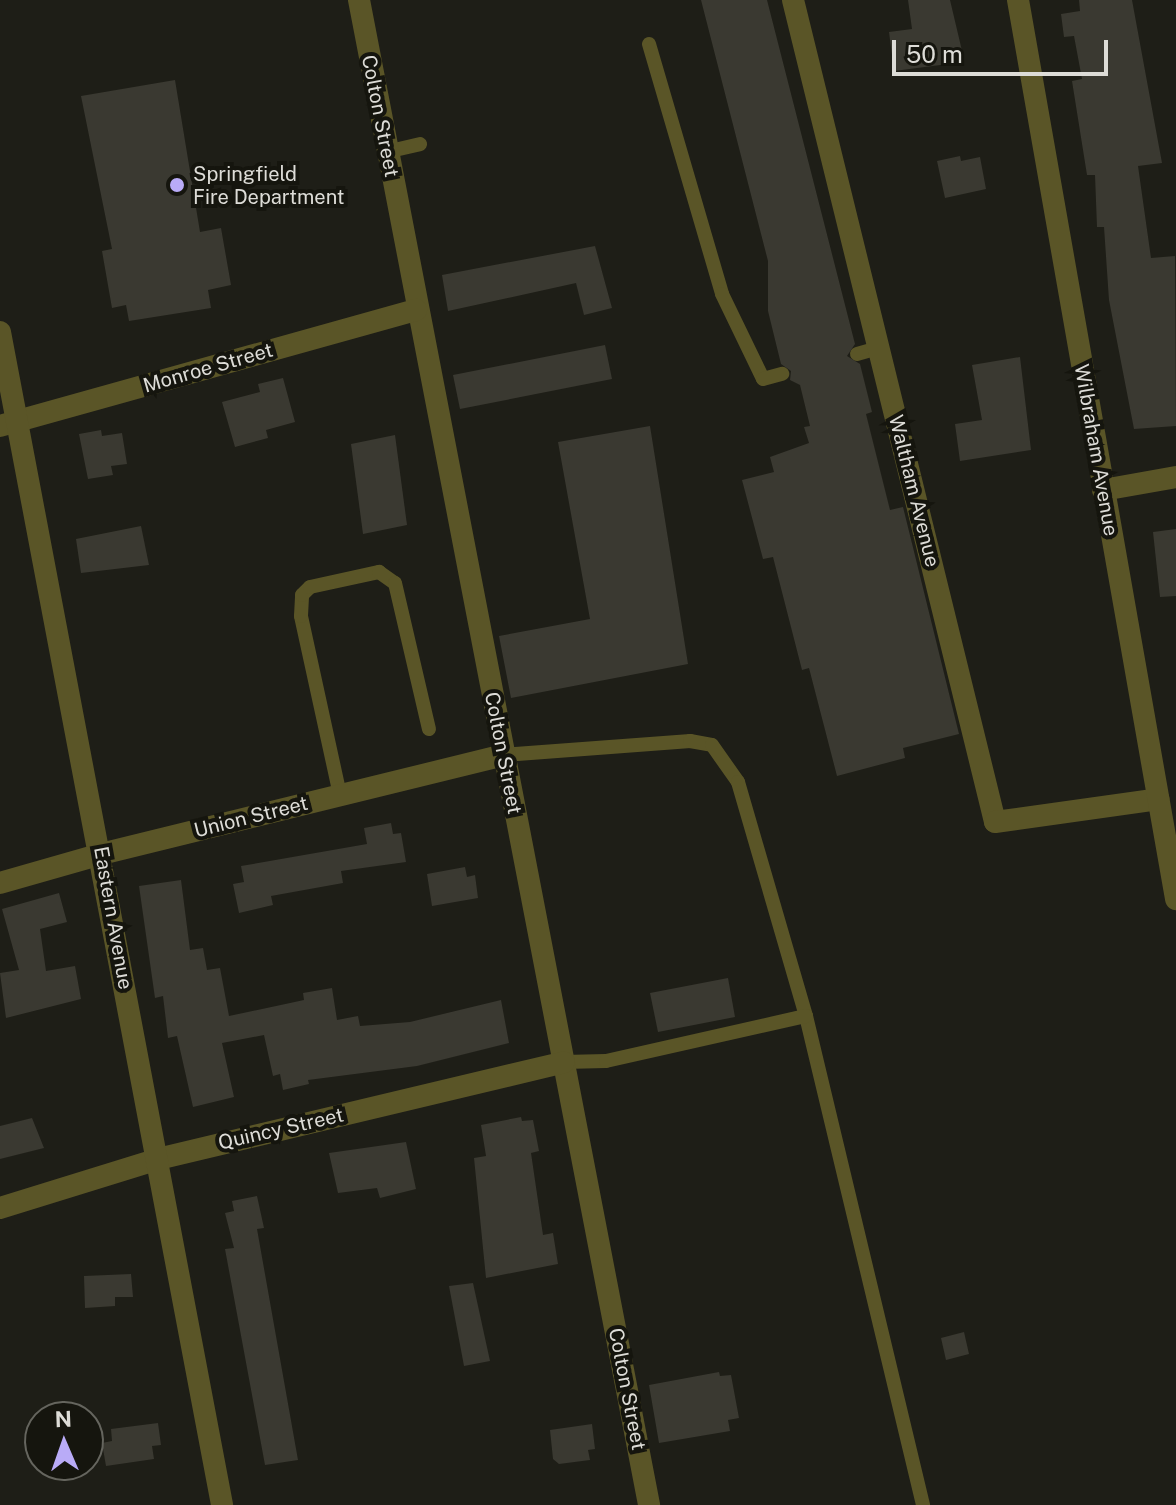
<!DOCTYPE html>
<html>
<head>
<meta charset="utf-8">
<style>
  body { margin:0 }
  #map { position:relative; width:1176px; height:1505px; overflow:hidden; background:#1e1e17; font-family:"Public Sans",sans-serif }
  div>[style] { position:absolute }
  .building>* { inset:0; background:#3a3931 }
  .service>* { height:14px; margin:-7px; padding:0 7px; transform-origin:7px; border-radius:7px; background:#5a5527 }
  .minor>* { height:22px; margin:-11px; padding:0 11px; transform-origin:11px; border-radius:11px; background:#5a5527 }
  .tertiary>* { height:22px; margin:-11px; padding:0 11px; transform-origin:11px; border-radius:11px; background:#5a5527 }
  .dots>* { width:22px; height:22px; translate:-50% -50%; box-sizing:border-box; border:4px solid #15150e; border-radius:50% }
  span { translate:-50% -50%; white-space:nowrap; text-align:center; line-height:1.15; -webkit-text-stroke:8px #15150e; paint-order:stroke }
  .street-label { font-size:20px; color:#dddcd7 }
  .poi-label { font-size:20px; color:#dddcd7 }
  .left { translate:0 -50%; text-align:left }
  .north { position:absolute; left:24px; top:1401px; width:80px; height:80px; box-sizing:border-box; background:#15150e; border:2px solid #65655e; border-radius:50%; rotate:358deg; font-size:22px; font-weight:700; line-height:32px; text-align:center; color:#dddcd7 }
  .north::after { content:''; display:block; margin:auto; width:28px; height:36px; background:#b9abf7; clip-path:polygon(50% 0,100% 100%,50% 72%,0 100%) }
  .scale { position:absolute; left:892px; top:40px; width:216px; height:36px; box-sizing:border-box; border:4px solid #dddcd7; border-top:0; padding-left:10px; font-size:24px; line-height:28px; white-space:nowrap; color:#dddcd7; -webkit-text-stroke:6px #15150e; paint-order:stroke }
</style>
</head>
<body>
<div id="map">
  <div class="building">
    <i style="clip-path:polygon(701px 0,767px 0,855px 344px,847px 356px,860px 364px,872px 412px,866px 414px,890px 510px,903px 507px,959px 734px,903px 748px,905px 758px,837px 776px,809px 668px,802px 670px,773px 557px,763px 559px,742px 480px,774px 472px,770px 457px,809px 443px,804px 427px,810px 426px,800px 385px,790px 380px,791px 371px,781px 364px,768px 311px,768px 261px)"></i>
    <i style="clip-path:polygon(908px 0,950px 0,963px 55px,947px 58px,948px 64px,894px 71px,889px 32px,912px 29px)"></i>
    <i style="clip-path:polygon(1079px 0,1132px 0,1162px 163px,1138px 166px,1151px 258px,1175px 256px,1176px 426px,1134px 429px,1109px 300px,1104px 227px,1097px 227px,1095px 175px,1087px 175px,1072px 81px,1082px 79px,1074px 36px,1064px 37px,1061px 14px,1080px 11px)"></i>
    <i style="clip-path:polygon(175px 80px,200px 232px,221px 228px,231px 285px,208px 290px,211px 308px,129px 321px,126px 305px,112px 308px,102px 251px,112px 249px,81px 96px)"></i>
    <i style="clip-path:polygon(960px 156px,961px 161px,980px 157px,986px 189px,945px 198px,937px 161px)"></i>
    <i style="clip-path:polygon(595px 246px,612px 308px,584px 315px,576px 283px,448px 311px,442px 275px)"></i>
    <i style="clip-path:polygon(605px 345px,612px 379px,460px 409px,453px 375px)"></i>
    <i style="clip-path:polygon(1020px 357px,1031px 450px,960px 461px,955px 424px,982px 420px,972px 365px)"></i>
    <i style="clip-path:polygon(283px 378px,295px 422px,266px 430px,268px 438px,235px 447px,222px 402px,260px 392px,258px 384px)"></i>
    <i style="clip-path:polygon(650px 426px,688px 664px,511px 698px,499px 636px,590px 619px,558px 442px)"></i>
    <i style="clip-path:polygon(101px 430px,102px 436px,122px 433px,127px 464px,111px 466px,113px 475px,88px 479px,79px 434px)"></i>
    <i style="clip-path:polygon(395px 435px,407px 525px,363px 534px,351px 444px)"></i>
    <i style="clip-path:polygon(141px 526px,149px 565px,81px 573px,76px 539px)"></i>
    <i style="clip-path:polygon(1176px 529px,1176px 596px,1160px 597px,1153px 532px)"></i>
    <i style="clip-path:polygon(391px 823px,393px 834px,401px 833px,406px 862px,341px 871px,343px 883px,271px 896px,273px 905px,239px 913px,233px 884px,244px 882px,241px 866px,367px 844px,364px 828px)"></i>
    <i style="clip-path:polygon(465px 867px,467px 877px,475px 875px,478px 898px,432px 906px,427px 874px)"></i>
    <i style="clip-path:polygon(181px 880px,190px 950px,203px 948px,207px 970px,220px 968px,229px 1016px,304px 1000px,303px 993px,332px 988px,337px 1020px,358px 1016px,360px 1026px,410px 1022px,501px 1000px,509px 1043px,417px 1066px,308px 1080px,309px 1084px,283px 1090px,280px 1074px,273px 1076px,264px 1035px,222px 1043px,234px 1097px,193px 1107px,177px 1036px,168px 1038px,163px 996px,155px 998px,139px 886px)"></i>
    <i style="clip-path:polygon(59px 893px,67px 922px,40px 929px,46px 971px,75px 966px,81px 999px,6px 1018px,0 973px,19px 970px,2px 909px)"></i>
    <i style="clip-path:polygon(728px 978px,735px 1017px,658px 1032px,650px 993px)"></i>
    <i style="clip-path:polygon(521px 1117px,522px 1121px,533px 1120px,539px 1151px,531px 1153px,543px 1235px,553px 1233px,558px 1264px,486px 1278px,474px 1158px,486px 1156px,481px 1125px)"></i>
    <i style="clip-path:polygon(32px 1118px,44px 1148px,0 1159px,0 1126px)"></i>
    <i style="clip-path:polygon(406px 1142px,416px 1189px,380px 1198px,377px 1188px,338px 1193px,329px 1153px)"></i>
    <i style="clip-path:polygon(257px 1196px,264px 1228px,257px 1229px,298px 1460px,265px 1465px,225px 1249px,234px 1248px,225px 1213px,234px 1211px,232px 1201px)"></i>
    <i style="clip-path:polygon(131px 1274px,133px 1297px,115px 1297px,115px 1306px,85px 1308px,84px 1276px)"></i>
    <i style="clip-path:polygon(473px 1283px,490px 1361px,464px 1366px,449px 1286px)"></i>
    <i style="clip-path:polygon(964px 1332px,969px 1354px,946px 1360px,941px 1338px)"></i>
    <i style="clip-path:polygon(719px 1372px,720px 1376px,731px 1375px,739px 1418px,728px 1420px,730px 1431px,659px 1443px,649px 1385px)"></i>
    <i style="clip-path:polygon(158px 1423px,161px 1445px,152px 1446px,154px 1459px,106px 1466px,102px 1443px,112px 1441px,111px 1429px)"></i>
    <i style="clip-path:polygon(592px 1424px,595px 1449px,588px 1450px,590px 1460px,559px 1464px,553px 1459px,550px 1430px)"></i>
  </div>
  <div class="service">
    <i style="left:649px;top:44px;width:260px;rotate:73.7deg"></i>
    <i style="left:722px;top:294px;width:94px;rotate:64.2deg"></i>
    <i style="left:763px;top:379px;width:20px;rotate:-15deg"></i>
    <i style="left:386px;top:152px;width:35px;rotate:-13deg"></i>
    <i style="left:857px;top:354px;width:22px;rotate:-16deg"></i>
    <i style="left:503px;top:755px;width:188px;rotate:-4.3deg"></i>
    <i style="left:690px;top:741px;width:22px;rotate:10deg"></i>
    <i style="left:712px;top:745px;width:45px;rotate:54.9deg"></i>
    <i style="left:738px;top:782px;width:244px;rotate:73.8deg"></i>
    <i style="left:806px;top:1016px;width:503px;rotate:76.54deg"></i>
    <i style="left:340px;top:795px;width:183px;rotate:-102.3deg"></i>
    <i style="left:301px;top:616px;width:21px;rotate:-87deg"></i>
    <i style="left:302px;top:595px;width:11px;rotate:-45deg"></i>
    <i style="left:310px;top:587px;width:71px;rotate:-12.3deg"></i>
    <i style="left:379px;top:572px;width:19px;rotate:35deg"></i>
    <i style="left:395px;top:583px;width:150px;rotate:76.9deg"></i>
    <i style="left:564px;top:1062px;width:42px;rotate:-1.4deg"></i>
    <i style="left:606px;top:1061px;width:205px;rotate:-12.7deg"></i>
  </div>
  <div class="minor">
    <i style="left:359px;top:0;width:1533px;rotate:79.09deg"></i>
    <i style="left:793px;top:0;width:846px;rotate:76.19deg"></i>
    <i style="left:995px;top:822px;width:165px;rotate:-8deg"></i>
    <i style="left:1018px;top:0;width:913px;rotate:80.03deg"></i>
    <i style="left:0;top:426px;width:432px;rotate:-15.6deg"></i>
    <i style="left:1103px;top:490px;width:74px;rotate:-10.1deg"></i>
    <i style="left:101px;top:854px;width:414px;rotate:-13.8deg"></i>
    <i style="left:0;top:1208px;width:165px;rotate:-17.2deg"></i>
    <i style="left:158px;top:1159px;width:417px;rotate:-13.4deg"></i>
  </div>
  <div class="tertiary">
    <i style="left:0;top:332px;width:1194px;rotate:79.28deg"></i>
    <i style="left:0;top:883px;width:105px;rotate:-16deg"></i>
  </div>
  <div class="dots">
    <i style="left:177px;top:185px;background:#b9abf7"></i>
  </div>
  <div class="street-label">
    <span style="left:380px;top:116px;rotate:79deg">Colton Street</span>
    <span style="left:208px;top:368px;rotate:-16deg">Monroe Street</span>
    <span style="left:1096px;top:450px;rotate:80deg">Wilbraham Avenue</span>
    <span style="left:914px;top:491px;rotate:76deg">Waltham Avenue</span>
    <span style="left:503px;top:753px;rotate:79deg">Colton Street</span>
    <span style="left:251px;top:817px;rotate:-14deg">Union Street</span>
    <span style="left:113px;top:918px;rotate:80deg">Eastern Avenue</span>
    <span style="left:281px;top:1129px;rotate:-13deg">Quincy Street</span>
    <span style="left:627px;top:1389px;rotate:79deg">Colton Street</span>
  </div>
  <div class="poi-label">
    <span class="left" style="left:193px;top:186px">Springfield<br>Fire Department</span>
  </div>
  <div class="north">N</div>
  <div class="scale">50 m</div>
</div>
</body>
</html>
